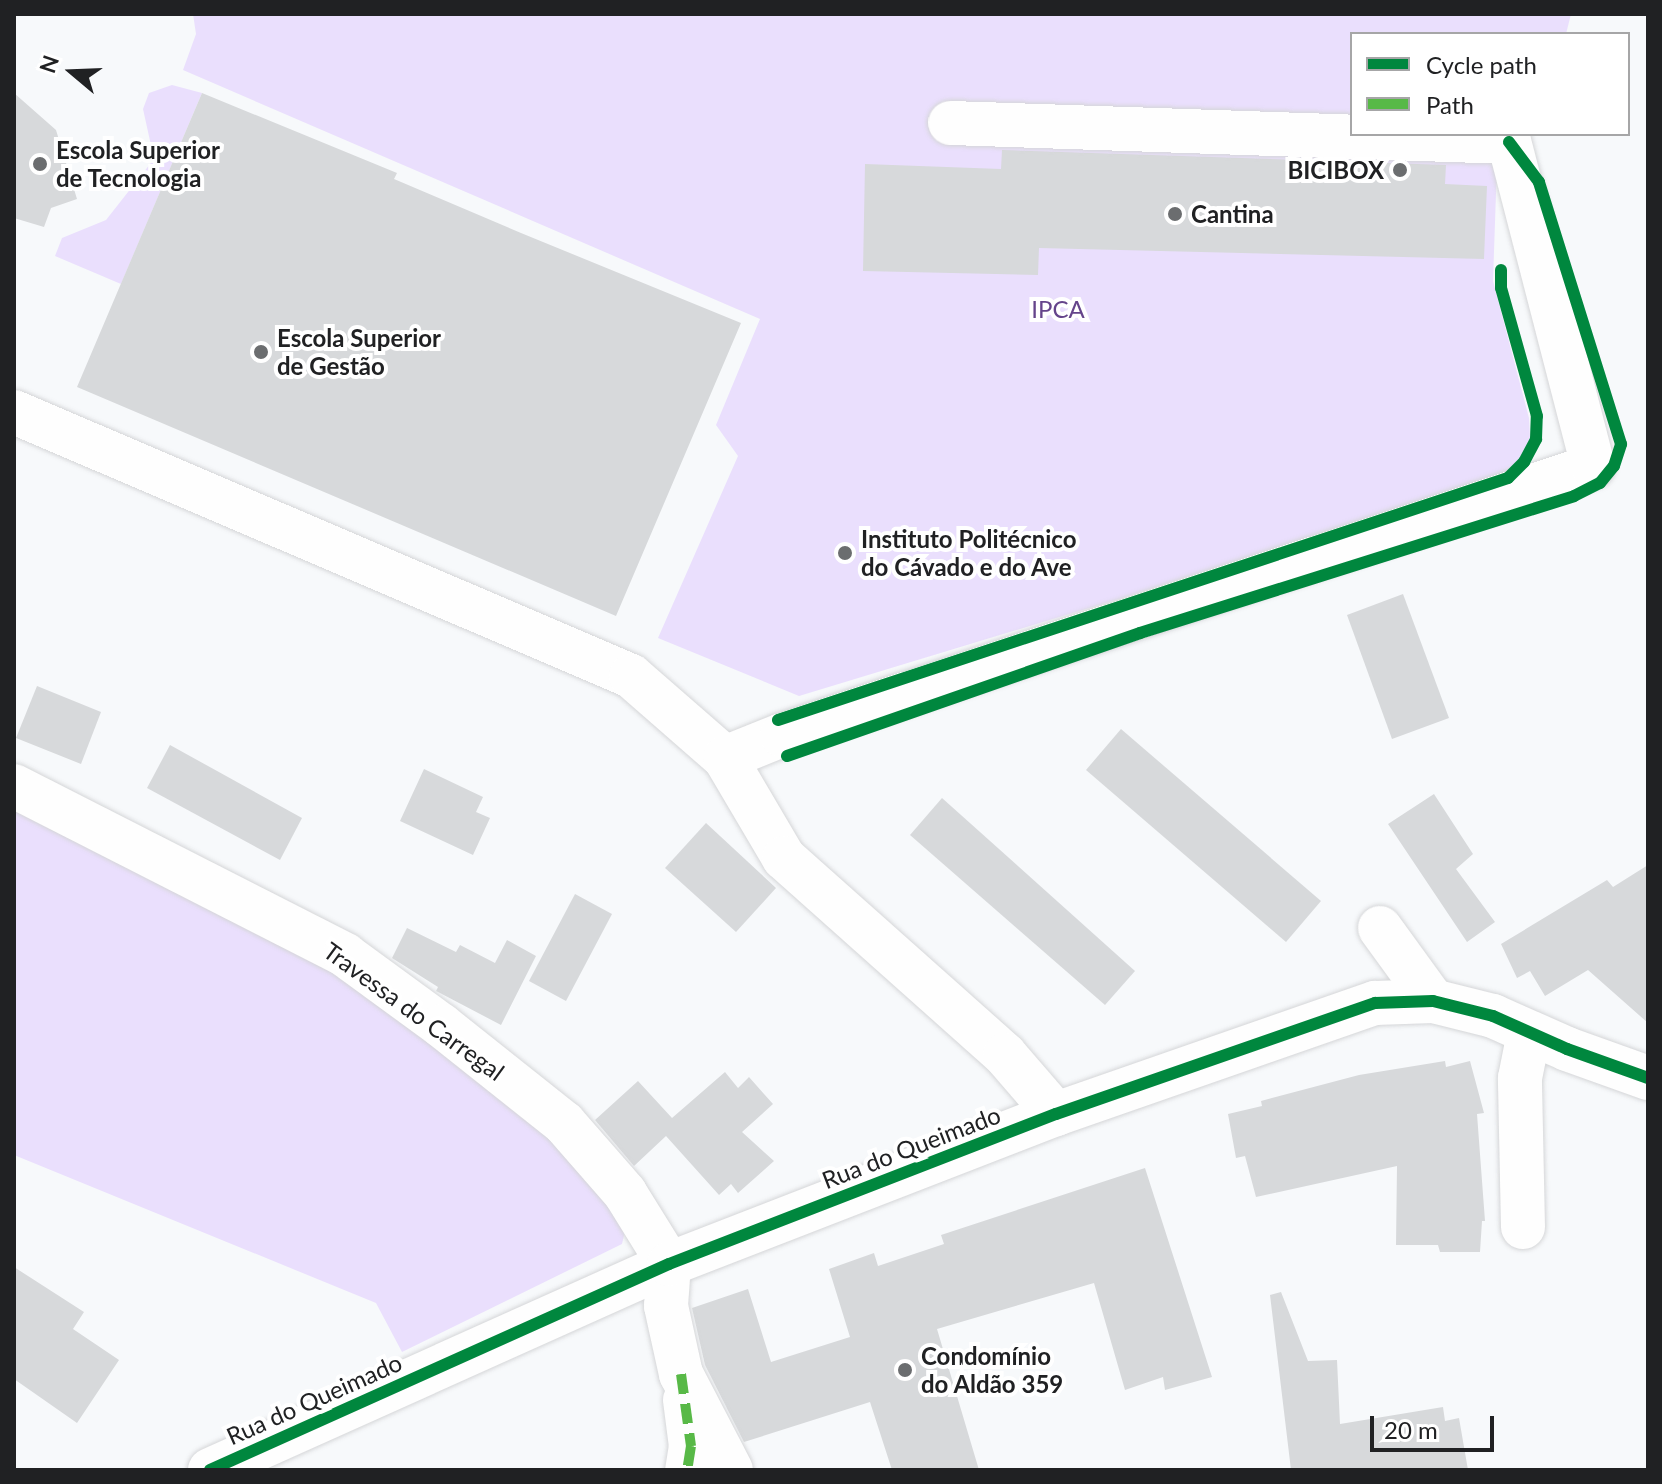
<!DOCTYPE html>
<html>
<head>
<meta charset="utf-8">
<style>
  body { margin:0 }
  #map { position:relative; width:1662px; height:1484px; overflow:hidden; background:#f7f9fb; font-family:Lato,sans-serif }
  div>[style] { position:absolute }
  .green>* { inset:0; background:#eadffd }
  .building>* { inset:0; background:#d7d9db }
  .roads { filter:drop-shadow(0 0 2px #d5d6d8) drop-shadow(0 0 2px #d5d6d8) }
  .minor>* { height:44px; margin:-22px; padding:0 22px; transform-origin:22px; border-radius:22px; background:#fefefe }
  .quiet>* { height:10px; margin-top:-5px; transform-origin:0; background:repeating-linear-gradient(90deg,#58b947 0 20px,transparent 0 30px) }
  .cycleway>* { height:12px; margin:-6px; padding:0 6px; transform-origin:6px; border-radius:6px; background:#00873e }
  .dots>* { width:22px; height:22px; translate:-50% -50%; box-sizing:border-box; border:4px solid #fff; border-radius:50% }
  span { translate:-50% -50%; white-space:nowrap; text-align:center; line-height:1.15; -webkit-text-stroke:8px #fff; paint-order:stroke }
  .poi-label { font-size:24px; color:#202123; font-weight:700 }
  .left { translate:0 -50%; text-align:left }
  .right { translate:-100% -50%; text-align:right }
  .park-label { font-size:24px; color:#65448b }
  .street-label { font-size:24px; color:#202123 }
  .frame { position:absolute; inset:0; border:16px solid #202123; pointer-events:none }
  .legend { position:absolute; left:1350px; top:32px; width:280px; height:104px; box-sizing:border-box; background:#fff; border:2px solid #a6a6a7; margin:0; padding:10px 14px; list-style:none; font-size:24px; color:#202123 }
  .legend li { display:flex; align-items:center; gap:16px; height:40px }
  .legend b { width:40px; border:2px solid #a6a6a7 }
  .north { position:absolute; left:32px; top:32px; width:80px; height:80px; -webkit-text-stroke:6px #fff; paint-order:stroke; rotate:289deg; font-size:22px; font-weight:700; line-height:32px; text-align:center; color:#202123 }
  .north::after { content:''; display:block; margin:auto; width:28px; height:36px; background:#202123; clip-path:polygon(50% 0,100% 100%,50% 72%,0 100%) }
  .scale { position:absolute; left:1370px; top:1416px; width:124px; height:36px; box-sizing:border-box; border:4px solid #202123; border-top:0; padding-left:10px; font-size:24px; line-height:28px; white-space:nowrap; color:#202123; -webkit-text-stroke:6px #fff; paint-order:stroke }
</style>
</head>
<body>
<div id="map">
  <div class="green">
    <i style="clip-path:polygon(193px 14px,1571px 14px,1566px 34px,1352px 34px,1352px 134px,1498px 135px,1493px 281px,1529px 418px,1530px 438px,1519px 459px,1504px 473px,1122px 598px,799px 696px,658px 638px,738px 456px,716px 425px,760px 319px,183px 70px,196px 34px)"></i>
    <i style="clip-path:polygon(172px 85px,202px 93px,121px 284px,55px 256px,62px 238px,106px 220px,154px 159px,143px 109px,149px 93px)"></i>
    <i style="clip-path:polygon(14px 799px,330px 959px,543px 1122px,627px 1223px,622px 1244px,402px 1352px,376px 1303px,14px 1155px)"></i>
  </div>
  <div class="building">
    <i style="clip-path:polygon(14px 93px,56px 130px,77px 199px,51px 208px,44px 227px,14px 218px)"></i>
    <i style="clip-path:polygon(202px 93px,397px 173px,394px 179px,521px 233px,741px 323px,616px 616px,77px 387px)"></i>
    <i style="clip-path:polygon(1002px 150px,1446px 165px,1445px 184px,1487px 186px,1484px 259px,1039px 248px,1038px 275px,863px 271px,865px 164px,1001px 169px)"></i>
    <i style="clip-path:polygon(1403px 594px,1449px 718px,1392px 739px,1347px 615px)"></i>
    <i style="clip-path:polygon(37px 686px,101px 712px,81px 764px,16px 738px)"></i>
    <i style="clip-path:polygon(1121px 729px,1321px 901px,1286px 942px,1086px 770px)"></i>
    <i style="clip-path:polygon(170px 745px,302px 818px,280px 860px,147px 788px)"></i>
    <i style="clip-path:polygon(424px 769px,483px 797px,476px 812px,490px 818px,473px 855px,400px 821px)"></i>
    <i style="clip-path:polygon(1434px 794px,1473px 854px,1456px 869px,1495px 922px,1467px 942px,1388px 824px)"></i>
    <i style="clip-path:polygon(942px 798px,1135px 971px,1105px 1005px,910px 835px)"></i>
    <i style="clip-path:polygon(706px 823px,776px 888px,736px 932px,665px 868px)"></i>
    <i style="clip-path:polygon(1648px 865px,1648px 1023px,1588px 970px,1545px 996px,1530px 971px,1517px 978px,1501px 944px,1607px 880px,1613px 887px)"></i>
    <i style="clip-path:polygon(575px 894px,612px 914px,566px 1001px,529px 981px)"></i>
    <i style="clip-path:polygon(407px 928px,456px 952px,460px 945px,495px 963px,507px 940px,536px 956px,501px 1025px,440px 993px,436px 991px,438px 987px,392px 958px)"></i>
    <i style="clip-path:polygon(1445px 1061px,1446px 1067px,1470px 1061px,1484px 1113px,1477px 1114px,1485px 1221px,1482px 1221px,1480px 1252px,1440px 1252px,1438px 1245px,1396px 1245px,1397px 1166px,1256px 1197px,1245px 1156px,1236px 1158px,1228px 1114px,1262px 1106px,1261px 1101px,1359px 1075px)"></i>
    <i style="clip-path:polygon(725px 1072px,738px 1088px,749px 1077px,773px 1104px,742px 1132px,774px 1161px,738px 1193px,731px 1184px,719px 1195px,666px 1136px,634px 1166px,595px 1120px,638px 1081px,672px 1118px)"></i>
    <i style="clip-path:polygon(1145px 1168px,1212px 1377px,1165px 1390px,1163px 1377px,1125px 1390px,1094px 1283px,937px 1329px,979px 1470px,892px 1470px,870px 1402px,744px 1442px,705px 1365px,692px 1308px,748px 1289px,771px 1362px,850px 1337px,829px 1269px,874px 1253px,878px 1266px,944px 1244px,941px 1235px)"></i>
    <i style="clip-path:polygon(14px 1267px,84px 1312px,73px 1329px,119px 1360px,77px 1423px,14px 1379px)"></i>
    <i style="clip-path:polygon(1281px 1292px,1308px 1361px,1337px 1360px,1340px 1424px,1443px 1407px,1445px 1421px,1459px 1418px,1468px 1470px,1291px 1470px,1270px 1295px)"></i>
  </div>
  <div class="roads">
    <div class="minor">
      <i style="left:14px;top:412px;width:671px;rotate:23.16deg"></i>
      <i style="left:631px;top:676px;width:125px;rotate:41.1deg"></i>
      <i style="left:725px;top:758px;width:116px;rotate:59.5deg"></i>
      <i style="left:784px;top:858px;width:296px;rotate:41.7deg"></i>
      <i style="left:1005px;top:1055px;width:78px;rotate:49.2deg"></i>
      <i style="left:725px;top:758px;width:61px;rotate:-22deg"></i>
      <i style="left:782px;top:735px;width:854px;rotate:-18.35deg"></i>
      <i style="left:1593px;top:466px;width:335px;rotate:-104.5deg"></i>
      <i style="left:1509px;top:142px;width:559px;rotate:-178.05deg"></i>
      <i style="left:14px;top:786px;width:372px;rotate:27deg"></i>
      <i style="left:345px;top:955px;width:120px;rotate:36.2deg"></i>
      <i style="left:442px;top:1026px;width:156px;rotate:38.5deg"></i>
      <i style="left:564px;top:1123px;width:93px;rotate:48.9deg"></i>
      <i style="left:625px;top:1193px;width:84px;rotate:58.2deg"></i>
      <i style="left:1380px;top:928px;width:90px;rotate:54deg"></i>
      <i style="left:1523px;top:1227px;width:149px;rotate:-91.2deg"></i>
      <i style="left:1520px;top:1078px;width:46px;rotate:-78.7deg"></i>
      <i style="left:669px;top:1264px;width:42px;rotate:94.1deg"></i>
      <i style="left:666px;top:1306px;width:70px;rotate:77.6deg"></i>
      <i style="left:681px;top:1374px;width:108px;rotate:62.5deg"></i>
      <i style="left:685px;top:1400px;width:46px;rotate:82.6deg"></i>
      <i style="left:691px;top:1446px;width:24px;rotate:99deg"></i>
      <i style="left:210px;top:1470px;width:503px;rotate:-24.17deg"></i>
      <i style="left:669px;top:1264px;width:415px;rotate:-21.2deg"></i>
      <i style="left:1056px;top:1114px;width:338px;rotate:-19.2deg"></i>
      <i style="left:1375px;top:1003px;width:58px;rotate:-2deg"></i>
      <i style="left:1433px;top:1001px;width:62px;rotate:14deg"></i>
      <i style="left:1493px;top:1016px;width:81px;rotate:24deg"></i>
      <i style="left:1567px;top:1049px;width:86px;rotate:19.7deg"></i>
    </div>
  </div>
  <div class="quiet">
    <i style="left:681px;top:1374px;width:73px;rotate:82.1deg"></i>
    <i style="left:691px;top:1446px;width:24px;rotate:99deg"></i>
  </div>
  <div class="cycleway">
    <i style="left:778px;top:720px;width:769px;rotate:-18.34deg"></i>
    <i style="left:1508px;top:478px;width:23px;rotate:-45deg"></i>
    <i style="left:1524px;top:462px;width:26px;rotate:-62deg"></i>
    <i style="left:1536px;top:439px;width:23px;rotate:-88deg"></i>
    <i style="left:1537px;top:416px;width:133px;rotate:-105.7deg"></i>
    <i style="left:1501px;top:288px;width:18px;rotate:-90deg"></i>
    <i style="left:787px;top:756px;width:374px;rotate:-19.2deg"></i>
    <i style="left:1140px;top:633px;width:455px;rotate:-17.5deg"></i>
    <i style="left:1574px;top:496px;width:29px;rotate:-27deg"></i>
    <i style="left:1600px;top:483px;width:22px;rotate:-51deg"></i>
    <i style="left:1614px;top:466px;width:23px;rotate:-72deg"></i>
    <i style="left:1621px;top:444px;width:275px;rotate:-107.4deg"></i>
    <i style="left:1539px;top:182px;width:50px;rotate:-126.9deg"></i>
    <i style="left:210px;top:1470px;width:503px;rotate:-24.17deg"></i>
    <i style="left:669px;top:1264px;width:415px;rotate:-21.2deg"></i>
    <i style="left:1056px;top:1114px;width:338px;rotate:-19.2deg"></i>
    <i style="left:1375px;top:1003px;width:58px;rotate:-2deg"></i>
    <i style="left:1433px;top:1001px;width:62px;rotate:14deg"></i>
    <i style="left:1493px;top:1016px;width:81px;rotate:24deg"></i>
    <i style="left:1567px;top:1049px;width:86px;rotate:19.7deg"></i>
  </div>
  <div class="dots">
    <i style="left:40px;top:164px;background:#6b6d6f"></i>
    <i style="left:1400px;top:170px;background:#6b6d6f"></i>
    <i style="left:1175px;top:214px;background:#6b6d6f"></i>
    <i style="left:261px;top:352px;background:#6b6d6f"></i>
    <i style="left:845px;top:553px;background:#6b6d6f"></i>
    <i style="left:905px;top:1370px;background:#6b6d6f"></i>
  </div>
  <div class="poi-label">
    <span class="left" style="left:56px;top:164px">Escola Superior<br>de Tecnologia</span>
    <span class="right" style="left:1384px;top:170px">BICIBOX</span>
    <span class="left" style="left:1191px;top:214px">Cantina</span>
    <span class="left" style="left:277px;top:352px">Escola Superior<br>de Gestão</span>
    <span class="left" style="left:861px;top:553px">Instituto Politécnico<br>do Cávado e do Ave</span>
    <span class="left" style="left:921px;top:1370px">Condomínio<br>do Aldão 359</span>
  </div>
  <div class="park-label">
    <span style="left:1058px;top:309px">IPCA</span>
  </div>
  <div class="street-label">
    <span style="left:414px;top:1011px;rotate:36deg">Travessa do Carregal</span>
    <span style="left:911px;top:1147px;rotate:-21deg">Rua do Queimado</span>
    <span style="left:314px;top:1399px;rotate:-24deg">Rua do Queimado</span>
  </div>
  <div class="frame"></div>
  <ul class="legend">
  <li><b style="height:10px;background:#00873e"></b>Cycle path</li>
  <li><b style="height:10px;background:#58b947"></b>Path</li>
  </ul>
  <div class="north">N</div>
  <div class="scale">20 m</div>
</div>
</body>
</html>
